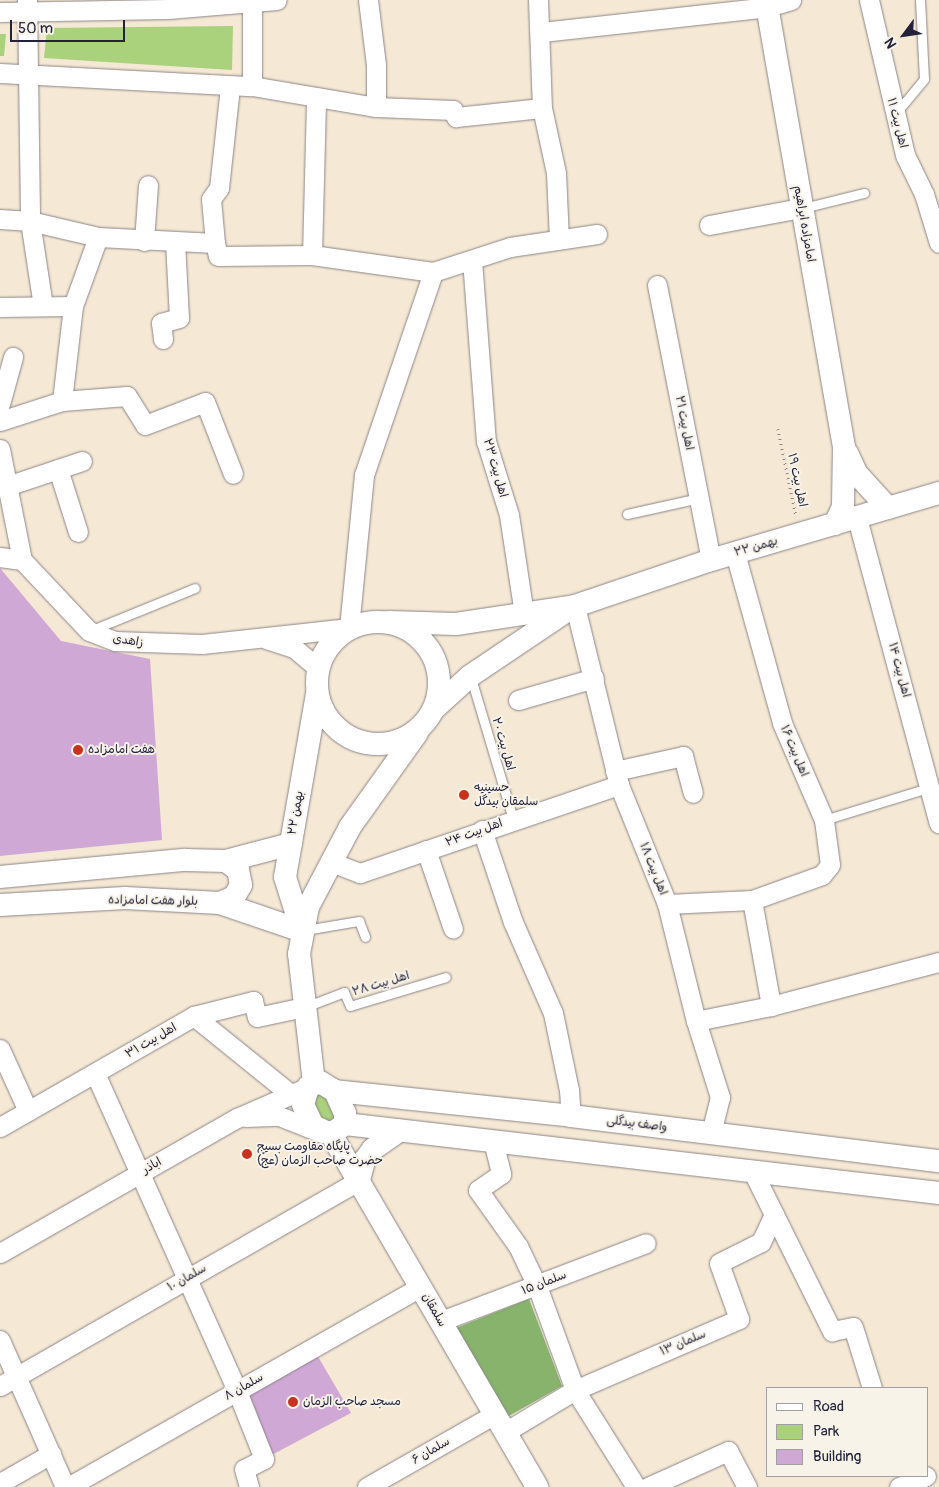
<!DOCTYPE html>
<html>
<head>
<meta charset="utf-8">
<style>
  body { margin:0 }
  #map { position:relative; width:939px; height:1487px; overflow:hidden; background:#f5e8d4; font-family:Pangolin,"Playpen Sans Arabic",sans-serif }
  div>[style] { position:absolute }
  .green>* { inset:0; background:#aad17c }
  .forest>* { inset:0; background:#87b36c }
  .building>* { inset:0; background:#d0a8d6 }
  .path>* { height:2.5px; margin-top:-1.25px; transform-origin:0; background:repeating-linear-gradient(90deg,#8c8588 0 1px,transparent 0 5px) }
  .roads { filter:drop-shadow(0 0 1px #8c8588) drop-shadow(0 0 1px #8c8588) }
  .service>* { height:9px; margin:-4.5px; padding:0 4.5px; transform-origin:4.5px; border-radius:4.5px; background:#fff }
  .minor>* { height:19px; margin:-9.5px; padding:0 9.5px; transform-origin:9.5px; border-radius:9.5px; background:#fff }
  .tertiary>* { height:22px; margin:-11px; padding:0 11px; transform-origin:11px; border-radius:11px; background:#fff }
  .tertiary>.ring { margin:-11px; padding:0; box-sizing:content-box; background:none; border:22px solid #fff; border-radius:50% }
  .dots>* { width:14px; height:14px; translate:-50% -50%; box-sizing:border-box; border:2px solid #f7f3e8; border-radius:50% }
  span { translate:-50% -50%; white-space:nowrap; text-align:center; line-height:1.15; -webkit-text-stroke:4px #f7f3e8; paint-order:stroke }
  .street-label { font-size:12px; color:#22223b }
  .poi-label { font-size:12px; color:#22223b }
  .left { translate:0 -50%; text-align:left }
  .legend { position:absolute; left:766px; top:1387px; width:162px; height:90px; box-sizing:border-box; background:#f7f3e8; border:1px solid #a29fa3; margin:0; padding:6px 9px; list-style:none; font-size:15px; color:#22223b }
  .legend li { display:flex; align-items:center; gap:10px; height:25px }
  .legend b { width:25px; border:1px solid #a29fa3 }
  .north { position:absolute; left:879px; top:10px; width:50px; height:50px; -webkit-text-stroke:4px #f7f3e8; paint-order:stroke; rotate:239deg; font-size:14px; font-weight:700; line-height:20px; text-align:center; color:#22223b }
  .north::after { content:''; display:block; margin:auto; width:18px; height:22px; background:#22223b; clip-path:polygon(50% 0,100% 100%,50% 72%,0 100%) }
  .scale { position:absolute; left:10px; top:20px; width:115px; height:22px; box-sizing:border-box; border:2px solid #22223b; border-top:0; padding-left:6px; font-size:15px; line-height:18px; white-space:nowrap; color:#22223b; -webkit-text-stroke:4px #f7f3e8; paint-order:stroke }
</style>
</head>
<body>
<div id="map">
  <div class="green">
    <i style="clip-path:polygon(233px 26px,232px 70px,44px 58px,47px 28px)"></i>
    <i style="clip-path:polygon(0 34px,6px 34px,4px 56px,0 56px)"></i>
    <i style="clip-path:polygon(325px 1092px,338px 1117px,330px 1127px,310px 1108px,316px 1093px)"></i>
  </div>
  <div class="forest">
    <i style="clip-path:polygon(529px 1299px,562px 1386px,507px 1417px,456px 1328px)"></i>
  </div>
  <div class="building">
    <i style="clip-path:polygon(0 568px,61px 641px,150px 659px,162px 840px,0 856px)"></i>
    <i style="clip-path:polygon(313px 1348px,351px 1413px,264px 1459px,237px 1391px)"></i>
  </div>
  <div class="path">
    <i style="left:778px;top:429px;width:88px;rotate:78.2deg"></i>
  </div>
  <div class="roads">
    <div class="service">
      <i style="left:896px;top:113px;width:44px;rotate:-50.5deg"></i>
      <i style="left:924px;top:79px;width:79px;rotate:-92.9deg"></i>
      <i style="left:803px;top:208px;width:63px;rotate:-13.8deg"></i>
      <i style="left:627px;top:514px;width:74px;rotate:-12.5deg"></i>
      <i style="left:92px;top:630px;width:111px;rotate:-22.2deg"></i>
      <i style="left:471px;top:678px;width:147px;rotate:73.4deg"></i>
      <i style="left:824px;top:820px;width:112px;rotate:-17.1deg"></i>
      <i style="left:305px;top:930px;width:55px;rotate:-9.5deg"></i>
      <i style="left:359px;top:921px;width:17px;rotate:69deg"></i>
      <i style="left:305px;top:1007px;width:42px;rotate:-21deg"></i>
      <i style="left:344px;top:992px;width:15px;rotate:67deg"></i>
      <i style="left:350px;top:1006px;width:100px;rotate:-16.8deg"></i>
    </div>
    <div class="minor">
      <i style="left:27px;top:0;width:221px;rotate:89.2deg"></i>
      <i style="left:30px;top:221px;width:86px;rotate:81.3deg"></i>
      <i style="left:252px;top:0;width:86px;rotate:90deg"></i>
      <i style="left:538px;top:0;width:108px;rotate:87.9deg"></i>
      <i style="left:542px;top:108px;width:66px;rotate:77.8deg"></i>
      <i style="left:556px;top:173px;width:65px;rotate:87.4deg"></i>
      <i style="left:869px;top:0;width:159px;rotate:76.9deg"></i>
      <i style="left:905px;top:155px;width:43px;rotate:64deg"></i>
      <i style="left:924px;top:194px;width:51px;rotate:73deg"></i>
      <i style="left:0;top:12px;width:168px;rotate:-1deg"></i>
      <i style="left:168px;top:9px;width:109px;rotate:-4.7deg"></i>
      <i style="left:542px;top:32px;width:226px;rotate:-6.3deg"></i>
      <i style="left:767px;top:7px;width:25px;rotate:-16deg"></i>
      <i style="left:0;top:73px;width:252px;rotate:3deg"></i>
      <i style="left:252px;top:86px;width:126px;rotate:9.6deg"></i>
      <i style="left:376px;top:107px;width:42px;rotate:-90deg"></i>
      <i style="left:376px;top:65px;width:65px;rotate:-97deg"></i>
      <i style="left:376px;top:107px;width:77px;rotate:2.2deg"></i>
      <i style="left:453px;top:110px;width:8px;rotate:67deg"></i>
      <i style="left:456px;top:117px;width:86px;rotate:-6deg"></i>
      <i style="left:0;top:219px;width:30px;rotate:4deg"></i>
      <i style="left:30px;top:221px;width:70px;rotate:13.2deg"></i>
      <i style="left:98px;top:237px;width:73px;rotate:109.9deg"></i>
      <i style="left:73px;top:306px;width:96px;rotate:96.6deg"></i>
      <i style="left:62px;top:401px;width:65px;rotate:162.1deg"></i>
      <i style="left:709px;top:225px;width:94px;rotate:-10.5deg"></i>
      <i style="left:98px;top:237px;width:117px;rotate:2.9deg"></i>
      <i style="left:215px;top:243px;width:44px;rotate:-95.2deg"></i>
      <i style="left:211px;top:199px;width:14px;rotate:-54deg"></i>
      <i style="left:219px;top:188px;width:102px;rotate:-83.8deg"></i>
      <i style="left:144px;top:241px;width:56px;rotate:-85.9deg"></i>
      <i style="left:215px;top:243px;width:13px;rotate:77deg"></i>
      <i style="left:218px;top:256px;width:94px;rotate:-0.6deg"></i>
      <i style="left:312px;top:255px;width:122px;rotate:8deg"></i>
      <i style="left:433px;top:272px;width:81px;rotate:-18deg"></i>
      <i style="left:510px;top:247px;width:88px;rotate:-8.5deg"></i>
      <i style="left:312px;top:255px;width:158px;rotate:-88.5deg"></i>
      <i style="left:472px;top:260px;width:182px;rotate:85.6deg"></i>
      <i style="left:486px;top:441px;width:77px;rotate:72.7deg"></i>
      <i style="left:509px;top:515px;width:100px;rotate:81.4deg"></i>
      <i style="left:657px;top:285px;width:280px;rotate:78.9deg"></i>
      <i style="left:0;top:307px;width:73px;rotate:-0.8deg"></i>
      <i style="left:163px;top:339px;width:16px;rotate:-97deg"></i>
      <i style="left:161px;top:323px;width:19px;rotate:-16deg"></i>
      <i style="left:179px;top:318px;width:76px;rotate:-93deg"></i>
      <i style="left:62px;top:401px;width:65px;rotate:-4.4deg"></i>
      <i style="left:127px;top:396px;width:34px;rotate:58deg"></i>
      <i style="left:145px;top:425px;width:64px;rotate:-21deg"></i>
      <i style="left:205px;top:402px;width:77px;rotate:68.7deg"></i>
      <i style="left:0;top:404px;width:49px;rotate:-74.5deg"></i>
      <i style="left:0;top:449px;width:113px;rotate:78.8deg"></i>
      <i style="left:58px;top:469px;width:66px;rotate:72.4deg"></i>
      <i style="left:7px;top:486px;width:79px;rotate:-18.4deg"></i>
      <i style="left:857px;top:518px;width:316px;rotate:75deg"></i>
      <i style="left:735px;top:553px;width:176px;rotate:74.5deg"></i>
      <i style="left:782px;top:723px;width:106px;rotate:66.6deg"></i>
      <i style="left:824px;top:820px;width:45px;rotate:82.4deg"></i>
      <i style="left:830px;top:865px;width:13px;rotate:129deg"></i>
      <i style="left:822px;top:875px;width:74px;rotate:160.3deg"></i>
      <i style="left:0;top:557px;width:22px;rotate:8deg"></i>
      <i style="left:22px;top:560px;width:98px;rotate:46.7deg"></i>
      <i style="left:89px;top:631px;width:28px;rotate:21deg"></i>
      <i style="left:115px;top:641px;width:87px;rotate:2deg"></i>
      <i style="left:202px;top:644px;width:148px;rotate:-6.2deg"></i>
      <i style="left:349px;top:628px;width:154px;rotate:-84.4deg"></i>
      <i style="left:364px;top:475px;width:214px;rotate:-71.2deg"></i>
      <i style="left:575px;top:606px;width:184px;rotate:76.2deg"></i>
      <i style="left:619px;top:785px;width:128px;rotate:68deg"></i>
      <i style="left:667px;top:904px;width:121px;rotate:76.1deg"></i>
      <i style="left:696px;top:1021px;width:80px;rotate:72.5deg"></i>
      <i style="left:720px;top:1097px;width:37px;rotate:104deg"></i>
      <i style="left:266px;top:639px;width:29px;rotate:18deg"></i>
      <i style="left:294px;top:648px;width:30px;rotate:40deg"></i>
      <i style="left:518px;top:700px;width:79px;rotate:-16.1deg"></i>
      <i style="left:615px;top:771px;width:70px;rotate:-12.4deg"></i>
      <i style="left:683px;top:756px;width:38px;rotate:75deg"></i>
      <i style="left:482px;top:830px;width:97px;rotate:71.4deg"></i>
      <i style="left:513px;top:922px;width:99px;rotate:66.3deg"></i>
      <i style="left:553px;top:1013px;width:79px;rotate:78.3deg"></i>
      <i style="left:569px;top:1090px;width:26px;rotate:86deg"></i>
      <i style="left:426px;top:850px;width:83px;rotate:71.1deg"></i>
      <i style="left:331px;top:862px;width:31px;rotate:21deg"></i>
      <i style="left:360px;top:873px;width:274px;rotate:-18.8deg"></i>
      <i style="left:667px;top:904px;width:85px;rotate:-2.7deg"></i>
      <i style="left:752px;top:900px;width:108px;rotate:79.8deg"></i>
      <i style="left:771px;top:1006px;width:76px;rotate:168.7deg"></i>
      <i style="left:771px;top:1006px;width:174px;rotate:-14.7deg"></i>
      <i style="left:194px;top:1016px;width:122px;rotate:39deg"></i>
      <i style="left:0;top:1049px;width:68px;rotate:65.7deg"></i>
      <i style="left:95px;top:1073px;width:348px;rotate:65.9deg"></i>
      <i style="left:237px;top:1391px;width:73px;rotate:68.3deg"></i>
      <i style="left:264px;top:1459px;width:22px;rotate:153deg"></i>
      <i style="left:244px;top:1469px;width:19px;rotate:74deg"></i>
      <i style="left:246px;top:1117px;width:33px;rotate:-2deg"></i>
      <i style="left:279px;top:1116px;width:46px;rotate:21.6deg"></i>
      <i style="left:0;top:1127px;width:224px;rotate:-29.8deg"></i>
      <i style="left:194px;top:1016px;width:61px;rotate:-14.3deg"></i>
      <i style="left:253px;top:1001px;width:16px;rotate:76deg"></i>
      <i style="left:257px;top:1017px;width:48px;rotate:-12deg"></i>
      <i style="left:493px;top:1141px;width:34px;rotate:76deg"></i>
      <i style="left:501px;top:1174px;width:28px;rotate:145deg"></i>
      <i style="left:478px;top:1190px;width:69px;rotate:54.5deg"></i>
      <i style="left:518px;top:1246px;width:44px;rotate:64.6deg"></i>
      <i style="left:537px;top:1286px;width:111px;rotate:69.9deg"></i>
      <i style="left:575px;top:1390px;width:115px;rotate:57.8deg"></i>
      <i style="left:753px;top:1172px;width:178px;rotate:63.6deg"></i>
      <i style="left:832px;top:1331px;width:21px;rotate:-11deg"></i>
      <i style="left:853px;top:1327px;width:64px;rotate:72.7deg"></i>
      <i style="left:0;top:1253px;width:273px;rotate:-29.7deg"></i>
      <i style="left:237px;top:1118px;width:77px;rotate:-23.6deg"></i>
      <i style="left:441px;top:1321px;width:219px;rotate:-20.8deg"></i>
      <i style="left:0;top:1340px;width:161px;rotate:66.1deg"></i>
      <i style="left:0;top:1386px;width:414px;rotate:-29.8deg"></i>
      <i style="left:505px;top:1432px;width:82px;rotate:-31deg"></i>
      <i style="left:575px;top:1390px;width:179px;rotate:-23.4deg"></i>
      <i style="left:739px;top:1319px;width:59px;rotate:-109.7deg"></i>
      <i style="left:719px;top:1263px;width:47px;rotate:-26.6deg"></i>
      <i style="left:761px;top:1242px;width:31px;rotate:-65deg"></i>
      <i style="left:0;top:1483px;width:59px;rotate:-29.6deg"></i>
      <i style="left:68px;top:1487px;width:405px;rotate:-29.6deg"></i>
      <i style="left:367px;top:1487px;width:147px;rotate:-29.7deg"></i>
      <i style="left:648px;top:1487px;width:88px;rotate:-24.2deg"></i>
      <i style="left:728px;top:1451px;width:41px;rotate:62.2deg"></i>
      <i style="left:899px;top:1487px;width:29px;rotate:-22deg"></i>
    </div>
    <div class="tertiary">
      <i style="left:766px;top:0;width:454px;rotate:80.1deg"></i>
      <i style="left:844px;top:447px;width:60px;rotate:91deg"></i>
      <i style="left:843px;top:507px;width:19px;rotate:115deg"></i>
      <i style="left:847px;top:453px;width:23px;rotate:65deg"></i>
      <i style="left:857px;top:474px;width:46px;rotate:47.6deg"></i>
      <i class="ring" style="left:317px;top:622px;width:100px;height:100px"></i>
      <i style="left:389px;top:622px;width:67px;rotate:1.7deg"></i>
      <i style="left:456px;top:624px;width:120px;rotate:-8.6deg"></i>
      <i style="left:575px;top:606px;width:144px;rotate:-18.7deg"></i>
      <i style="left:711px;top:560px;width:238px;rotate:-16.4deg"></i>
      <i style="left:435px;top:708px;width:47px;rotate:-42.4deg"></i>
      <i style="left:470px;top:676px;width:118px;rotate:-34deg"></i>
      <i style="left:0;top:877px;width:186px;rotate:-5.3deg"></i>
      <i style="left:185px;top:860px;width:41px;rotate:1.4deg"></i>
      <i style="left:226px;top:861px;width:67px;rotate:-14.7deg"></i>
      <i style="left:220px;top:903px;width:15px;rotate:-23deg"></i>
      <i style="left:234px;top:897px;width:14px;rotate:-60deg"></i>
      <i style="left:241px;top:885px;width:15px;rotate:-101deg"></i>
      <i style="left:238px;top:870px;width:15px;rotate:-143deg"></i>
      <i style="left:0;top:905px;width:125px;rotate:-3.2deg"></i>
      <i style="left:125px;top:898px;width:95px;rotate:3deg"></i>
      <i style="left:220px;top:903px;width:87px;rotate:18.9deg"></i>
      <i style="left:302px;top:931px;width:57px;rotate:-107.5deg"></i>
      <i style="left:285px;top:877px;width:186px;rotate:-80.1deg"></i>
      <i style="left:320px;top:1082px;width:17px;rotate:31deg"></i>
      <i style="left:335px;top:1091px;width:24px;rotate:66deg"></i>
      <i style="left:345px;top:1113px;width:11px;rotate:90deg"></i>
      <i style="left:345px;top:1124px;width:17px;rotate:144deg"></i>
      <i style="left:331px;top:1134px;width:20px;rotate:-156deg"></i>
      <i style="left:313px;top:1126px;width:23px;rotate:-115deg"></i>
      <i style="left:303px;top:1105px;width:19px;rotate:-74deg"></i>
      <i style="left:308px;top:1087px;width:13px;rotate:-23deg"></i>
      <i style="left:314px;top:1083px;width:130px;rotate:-96.6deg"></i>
      <i style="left:299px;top:954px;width:48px;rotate:-79.2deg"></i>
      <i style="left:308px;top:907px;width:90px;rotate:-62.3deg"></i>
      <i style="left:350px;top:827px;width:115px;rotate:-54.5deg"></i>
      <i style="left:335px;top:1091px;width:237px;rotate:6deg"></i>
      <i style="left:571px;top:1116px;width:371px;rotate:7deg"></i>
      <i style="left:345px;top:1124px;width:598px;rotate:6.63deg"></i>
      <i style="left:331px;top:1134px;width:409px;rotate:59.7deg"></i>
      <i style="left:359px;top:1180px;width:20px;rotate:-75deg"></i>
      <i style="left:364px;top:1161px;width:15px;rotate:-53deg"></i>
      <i style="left:373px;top:1149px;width:32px;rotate:-35deg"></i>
    </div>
  </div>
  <div class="dots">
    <i style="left:78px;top:750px;background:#c8321e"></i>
    <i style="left:464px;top:795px;background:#c8321e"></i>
    <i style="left:247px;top:1154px;background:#c8321e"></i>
    <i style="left:293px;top:1402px;background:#c8321e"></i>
  </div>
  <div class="street-label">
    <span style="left:897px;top:123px;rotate:76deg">اهل بیت ۱۱</span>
    <span style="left:804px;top:224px;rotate:80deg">امامزاده ابراهیم</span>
    <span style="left:684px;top:423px;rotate:79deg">اهل بیت ۲۱</span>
    <span style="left:495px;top:468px;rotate:74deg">اهل بیت ۲۳</span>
    <span style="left:797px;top:480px;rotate:78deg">اهل بیت ۱۹</span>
    <span style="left:756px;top:547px;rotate:-16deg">۲۲ بهمن</span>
    <span style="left:128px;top:641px;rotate:9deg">زاهدی</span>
    <span style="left:899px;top:670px;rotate:75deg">اهل بیت ۱۴</span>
    <span style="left:503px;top:744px;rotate:74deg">اهل بیت ۲۰</span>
    <span style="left:794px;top:751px;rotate:67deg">اهل بیت ۱۶</span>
    <span style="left:296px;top:813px;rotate:-80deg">۲۲ بهمن</span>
    <span style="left:474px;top:833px;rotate:-20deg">اهل بیت ۲۴</span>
    <span style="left:653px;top:869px;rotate:68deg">اهل بیت ۱۸</span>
    <span style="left:153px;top:901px;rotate:1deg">بلوار هفت امامزاده</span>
    <span style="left:381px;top:984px;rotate:-17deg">اهل بیت ۲۸</span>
    <span style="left:151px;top:1041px;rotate:-30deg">اهل بیت ۳۱</span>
    <span style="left:637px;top:1124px;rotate:7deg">واصف بیدگلی</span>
    <span style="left:152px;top:1166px;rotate:-30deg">اباذر</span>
    <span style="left:187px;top:1278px;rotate:-30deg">سلمان ۱۰</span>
    <span style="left:544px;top:1283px;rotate:-21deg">سلمان ۱۵</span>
    <span style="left:434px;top:1310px;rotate:60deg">سلمقان</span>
    <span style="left:683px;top:1343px;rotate:-23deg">سلمان ۱۳</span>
    <span style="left:244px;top:1387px;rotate:-30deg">سلمان ۸</span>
    <span style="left:431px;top:1451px;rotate:-30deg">سلمان ۶</span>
  </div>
  <div class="poi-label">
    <span class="left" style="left:88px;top:750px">هفت امامزاده</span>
    <span class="left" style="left:474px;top:795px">حسینیه<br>سلمقان بیدگل</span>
    <span class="left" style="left:257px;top:1154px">پایگاه مقاومت بسیج<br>حضرت صاحب الزمان (عج)</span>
    <span class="left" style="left:303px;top:1402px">مسجد صاحب الزمان</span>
  </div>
  <ul class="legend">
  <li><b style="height:6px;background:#fff"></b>Road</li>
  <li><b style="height:14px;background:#aad17c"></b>Park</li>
  <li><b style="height:14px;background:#d0a8d6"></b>Building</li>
  </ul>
  <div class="north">N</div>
  <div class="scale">50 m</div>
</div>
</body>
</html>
